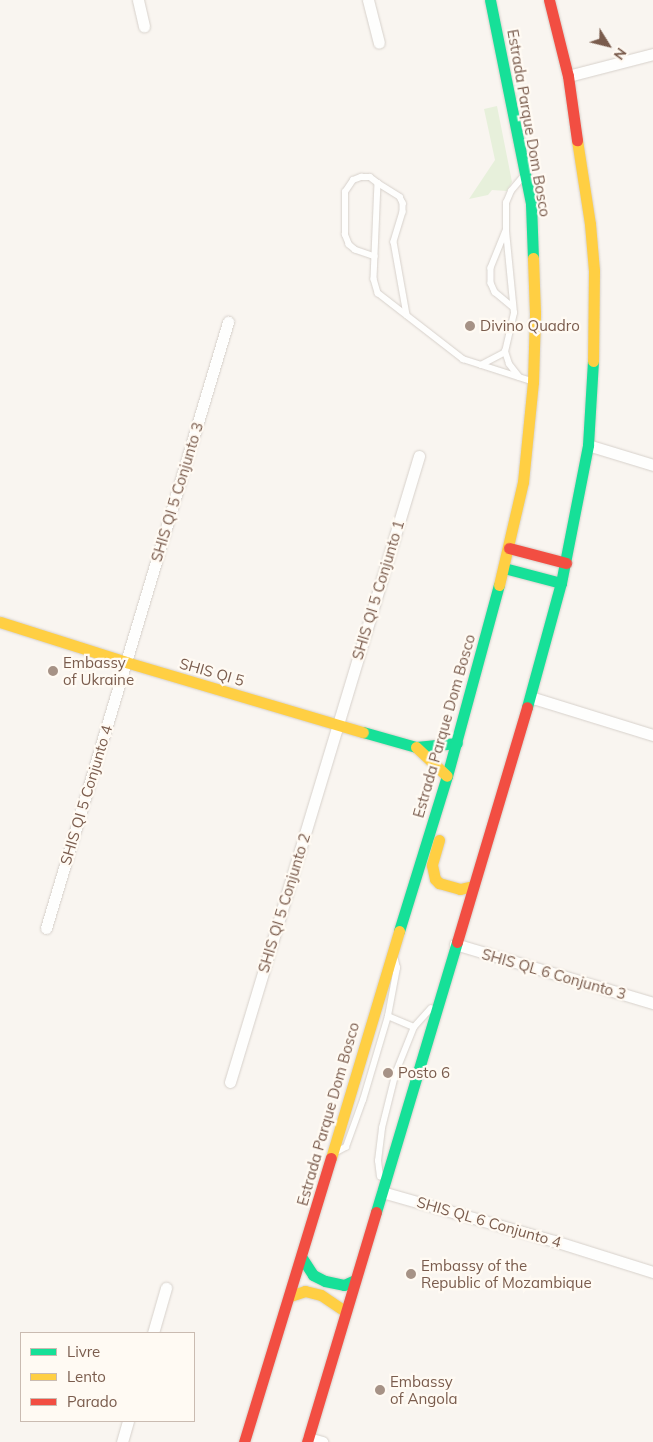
<!DOCTYPE html>
<html>
<head>
<meta charset="utf-8">
<style>
  body { margin:0 }
  #map { position:relative; width:653px; height:1442px; overflow:hidden; background:#f9f5f0; font-family:Mulish,sans-serif }
  div>[style] { position:absolute }
  .green>* { inset:0; background:#e7f0db }
  .roads { filter:drop-shadow(0 0 1px #d7d1cb) drop-shadow(0 0 1px #d7d1cb) }
  .lane>* { height:5.5px; margin:-2.75px; padding:0 2.75px; transform-origin:2.75px; border-radius:2.75px; background:#fefefd }
  .street>* { height:11px; margin:-5.5px; padding:0 5.5px; transform-origin:5.5px; border-radius:5.5px; background:#fefefd }
  .fast>* { height:11px; margin:-5.5px; padding:0 5.5px; transform-origin:5.5px; border-radius:5.5px; background:#16e098 }
  .slow>* { height:11px; margin:-5.5px; padding:0 5.5px; transform-origin:5.5px; border-radius:5.5px; background:#ffcf43 }
  .jam>* { height:11px; margin:-5.5px; padding:0 5.5px; transform-origin:5.5px; border-radius:5.5px; background:#f24e42 }
  .dots>* { width:14px; height:14px; translate:-50% -50%; box-sizing:border-box; border:2px solid #fffaf3; border-radius:50% }
  span { translate:-50% -50%; white-space:nowrap; text-align:center; line-height:1.15; -webkit-text-stroke:4.5px #fffaf3; paint-order:stroke }
  .street-label { font-size:15px; color:#7a5c4d }
  .poi-label { font-size:15px; color:#7a5c4d }
  .left { translate:0 -50%; text-align:left }
  .legend { position:absolute; left:20px; top:1332px; width:175px; height:90px; box-sizing:border-box; background:#fffaf3; border:1px solid #cabbb1; margin:0; padding:6px 9px; list-style:none; font-size:15px; color:#7a5c4d }
  .legend li { display:flex; align-items:center; gap:10px; height:25px }
  .legend b { width:25px; border:1px solid #cabbb1 }
  .north { position:absolute; left:583px; top:20px; width:50px; height:50px; -webkit-text-stroke:4px #fffaf3; paint-order:stroke; rotate:126deg; font-size:14px; font-weight:700; line-height:20px; text-align:center; color:#7a5c4d }
  .north::after { content:''; display:block; margin:auto; width:18px; height:22px; background:#7a5c4d; clip-path:polygon(50% 0,100% 100%,50% 72%,0 100%) }
</style>
</head>
<body>
<div id="map">
  <div class="green">
    <i style="clip-path:polygon(497px 106px,512px 182px,507px 191px,492px 190px,488px 195px,469px 199px,495px 160px,484px 109px)"></i>
  </div>
  <div class="roads">
    <div class="lane">
      <i style="left:378px;top:183px;width:26px;rotate:32deg"></i>
      <i style="left:400px;top:197px;width:7px;rotate:63deg"></i>
      <i style="left:403px;top:203px;width:9px;rotate:90deg"></i>
      <i style="left:403px;top:212px;width:31px;rotate:107deg"></i>
      <i style="left:394px;top:242px;width:74px;rotate:79.9deg"></i>
      <i style="left:506px;top:231px;width:40px;rotate:112deg"></i>
      <i style="left:491px;top:268px;width:15px;rotate:90deg"></i>
      <i style="left:491px;top:283px;width:10px;rotate:66deg"></i>
      <i style="left:495px;top:292px;width:23px;rotate:40deg"></i>
      <i style="left:375px;top:257px;width:21px;rotate:-161deg"></i>
      <i style="left:355px;top:250px;width:8px;rotate:-140deg"></i>
      <i style="left:349px;top:245px;width:11px;rotate:-112deg"></i>
      <i style="left:345px;top:235px;width:43px;rotate:-90deg"></i>
      <i style="left:345px;top:192px;width:14px;rotate:-56deg"></i>
      <i style="left:353px;top:180px;width:9px;rotate:-21deg"></i>
      <i style="left:361px;top:177px;width:9px"></i>
      <i style="left:370px;top:177px;width:10px;rotate:37deg"></i>
      <i style="left:378px;top:183px;width:96px;rotate:92.4deg"></i>
      <i style="left:374px;top:279px;width:15px;rotate:74deg"></i>
      <i style="left:378px;top:293px;width:108px;rotate:37.8deg"></i>
      <i style="left:463px;top:359px;width:71px;rotate:17.9deg"></i>
      <i style="left:481px;top:365px;width:27px;rotate:-28deg"></i>
      <i style="left:519px;top:377px;width:16px;rotate:-128deg"></i>
      <i style="left:509px;top:364px;width:13px;rotate:-108deg"></i>
      <i style="left:505px;top:352px;width:40px;rotate:-77deg"></i>
      <i style="left:514px;top:313px;width:82px;rotate:-95.6deg"></i>
      <i style="left:506px;top:231px;width:28px;rotate:-90deg"></i>
      <i style="left:506px;top:203px;width:13px;rotate:-67deg"></i>
      <i style="left:511px;top:191px;width:17px;rotate:-50deg"></i>
      <i style="left:388px;top:1016px;width:28px;rotate:23deg"></i>
      <i style="left:338px;top:1151px;width:9px;rotate:-27deg"></i>
      <i style="left:346px;top:1147px;width:50px;rotate:-70.1deg"></i>
      <i style="left:363px;top:1100px;width:88px;rotate:-73.4deg"></i>
      <i style="left:388px;top:1016px;width:49px;rotate:-79.4deg"></i>
      <i style="left:397px;top:968px;width:8px;rotate:-104deg"></i>
      <i style="left:380px;top:1177px;width:16px;rotate:-97deg"></i>
      <i style="left:378px;top:1161px;width:33px;rotate:-83deg"></i>
      <i style="left:382px;top:1128px;width:58px;rotate:-76deg"></i>
      <i style="left:396px;top:1072px;width:48px;rotate:-68.2deg"></i>
      <i style="left:414px;top:1027px;width:25px;rotate:-48deg"></i>
    </div>
    <div class="street">
      <i style="left:138px;top:0;width:27px;rotate:77deg"></i>
      <i style="left:368px;top:0;width:44px;rotate:75.7deg"></i>
      <i style="left:568px;top:76px;width:88px;rotate:-14.5deg"></i>
      <i style="left:588px;top:445px;width:68px;rotate:17.1deg"></i>
      <i style="left:530px;top:697px;width:129px;rotate:17.2deg"></i>
      <i style="left:46px;top:928px;width:633px;rotate:-73.28deg"></i>
      <i style="left:455px;top:944px;width:207px;rotate:16.6deg"></i>
      <i style="left:230px;top:1082px;width:654px;rotate:-73.2deg"></i>
      <i style="left:382px;top:1192px;width:179px;rotate:15.9deg"></i>
      <i style="left:554px;top:1241px;width:104px;rotate:17.4deg"></i>
      <i style="left:153px;top:1333px;width:47px;rotate:-73.9deg"></i>
      <i style="left:308px;top:1438px;width:15px;rotate:16deg"></i>
      <i style="left:122px;top:1442px;width:22px;rotate:-74deg"></i>
    </div>
    <div class="fast">
      <i style="left:490px;top:0;width:208px;rotate:78.6deg"></i>
      <i style="left:531px;top:204px;width:54px;rotate:87.9deg"></i>
      <i style="left:504px;top:568px;width:59px;rotate:14.7deg"></i>
      <i style="left:527px;top:707px;width:129px;rotate:-74.7deg"></i>
      <i style="left:561px;top:583px;width:141px;rotate:-78.9deg"></i>
      <i style="left:588px;top:445px;width:84px;rotate:-86.6deg"></i>
      <i style="left:363px;top:732px;width:55px;rotate:15.8deg"></i>
      <i style="left:416px;top:747px;width:41px;rotate:-5.6deg"></i>
      <i style="left:399px;top:931px;width:162px;rotate:-72.8deg"></i>
      <i style="left:447px;top:776px;width:198px;rotate:-74.8deg"></i>
      <i style="left:376px;top:1212px;width:282px;rotate:-73.3deg"></i>
      <i style="left:302px;top:1258px;width:20px;rotate:57deg"></i>
      <i style="left:313px;top:1275px;width:13px;rotate:27deg"></i>
      <i style="left:325px;top:1281px;width:19px;rotate:12deg"></i>
      <i style="left:344px;top:1285px;width:12px;rotate:-24deg"></i>
    </div>
    <div class="slow">
      <i style="left:577px;top:140px;width:85px;rotate:81.2deg"></i>
      <i style="left:590px;top:224px;width:47px;rotate:85.1deg"></i>
      <i style="left:594px;top:271px;width:90px;rotate:90.6deg"></i>
      <i style="left:499px;top:585px;width:106px;rotate:-76.9deg"></i>
      <i style="left:523px;top:482px;width:100px;rotate:-84.3deg"></i>
      <i style="left:533px;top:382px;width:69px;rotate:-88.3deg"></i>
      <i style="left:535px;top:313px;width:55px;rotate:-92.1deg"></i>
      <i style="left:0;top:622px;width:132px;rotate:17.6deg"></i>
      <i style="left:126px;top:662px;width:247px;rotate:16.5deg"></i>
      <i style="left:416px;top:747px;width:42px;rotate:43.1deg"></i>
      <i style="left:439px;top:840px;width:26px;rotate:106deg"></i>
      <i style="left:432px;top:865px;width:14px;rotate:78deg"></i>
      <i style="left:435px;top:879px;width:6px;rotate:45deg"></i>
      <i style="left:439px;top:883px;width:22px;rotate:16deg"></i>
      <i style="left:460px;top:889px;width:13px;rotate:-13deg"></i>
      <i style="left:331px;top:1158px;width:237px;rotate:-73.3deg"></i>
      <i style="left:290px;top:1296px;width:16px;rotate:-18deg"></i>
      <i style="left:305px;top:1291px;width:16px;rotate:14deg"></i>
      <i style="left:321px;top:1295px;width:29px;rotate:34deg"></i>
    </div>
    <div class="jam">
      <i style="left:549px;top:0;width:78px;rotate:76deg"></i>
      <i style="left:568px;top:76px;width:65px;rotate:82deg"></i>
      <i style="left:509px;top:548px;width:59px;rotate:14.7deg"></i>
      <i style="left:457px;top:942px;width:245px;rotate:-73.4deg"></i>
      <i style="left:244px;top:1442px;width:297px;rotate:-73deg"></i>
      <i style="left:307px;top:1442px;width:240px;rotate:-73.3deg"></i>
    </div>
  </div>
  <div class="dots">
    <i style="left:470px;top:326px;background:#a69286"></i>
    <i style="left:53px;top:671px;background:#a69286"></i>
    <i style="left:388px;top:1073px;background:#a69286"></i>
    <i style="left:411px;top:1274px;background:#a69286"></i>
    <i style="left:380px;top:1390px;background:#a69286"></i>
  </div>
  <div class="street-label">
    <span style="left:529px;top:123px;rotate:80deg">Estrada Parque Dom Bosco</span>
    <span style="left:177px;top:492px;rotate:-73deg">SHIS QI 5 Conjunto 3</span>
    <span style="left:378px;top:590px;rotate:-73deg">SHIS QI 5 Conjunto 1</span>
    <span style="left:212px;top:672px;rotate:16deg">SHIS QI 5</span>
    <span style="left:444px;top:726px;rotate:-74deg">Estrada Parque Dom Bosco</span>
    <span style="left:86px;top:795px;rotate:-73deg">SHIS QI 5 Conjunto 4</span>
    <span style="left:284px;top:903px;rotate:-73deg">SHIS QI 5 Conjunto 2</span>
    <span style="left:554px;top:974px;rotate:16deg">SHIS QL 6 Conjunto 3</span>
    <span style="left:328px;top:1114px;rotate:-74deg">Estrada Parque Dom Bosco</span>
    <span style="left:489px;top:1222px;rotate:16deg">SHIS QL 6 Conjunto 4</span>
  </div>
  <div class="poi-label">
    <span class="left" style="left:480px;top:326px">Divino Quadro</span>
    <span class="left" style="left:63px;top:671px">Embassy<br>of Ukraine</span>
    <span class="left" style="left:398px;top:1073px">Posto 6</span>
    <span class="left" style="left:421px;top:1274px">Embassy of the<br>Republic of Mozambique</span>
    <span class="left" style="left:390px;top:1390px">Embassy<br>of Angola</span>
  </div>
  <ul class="legend">
  <li><b style="height:6px;background:#16e098"></b>Livre</li>
  <li><b style="height:6px;background:#ffcf43"></b>Lento</li>
  <li><b style="height:6px;background:#f24e42"></b>Parado</li>
  </ul>
  <div class="north">N</div>
</div>
</body>
</html>
